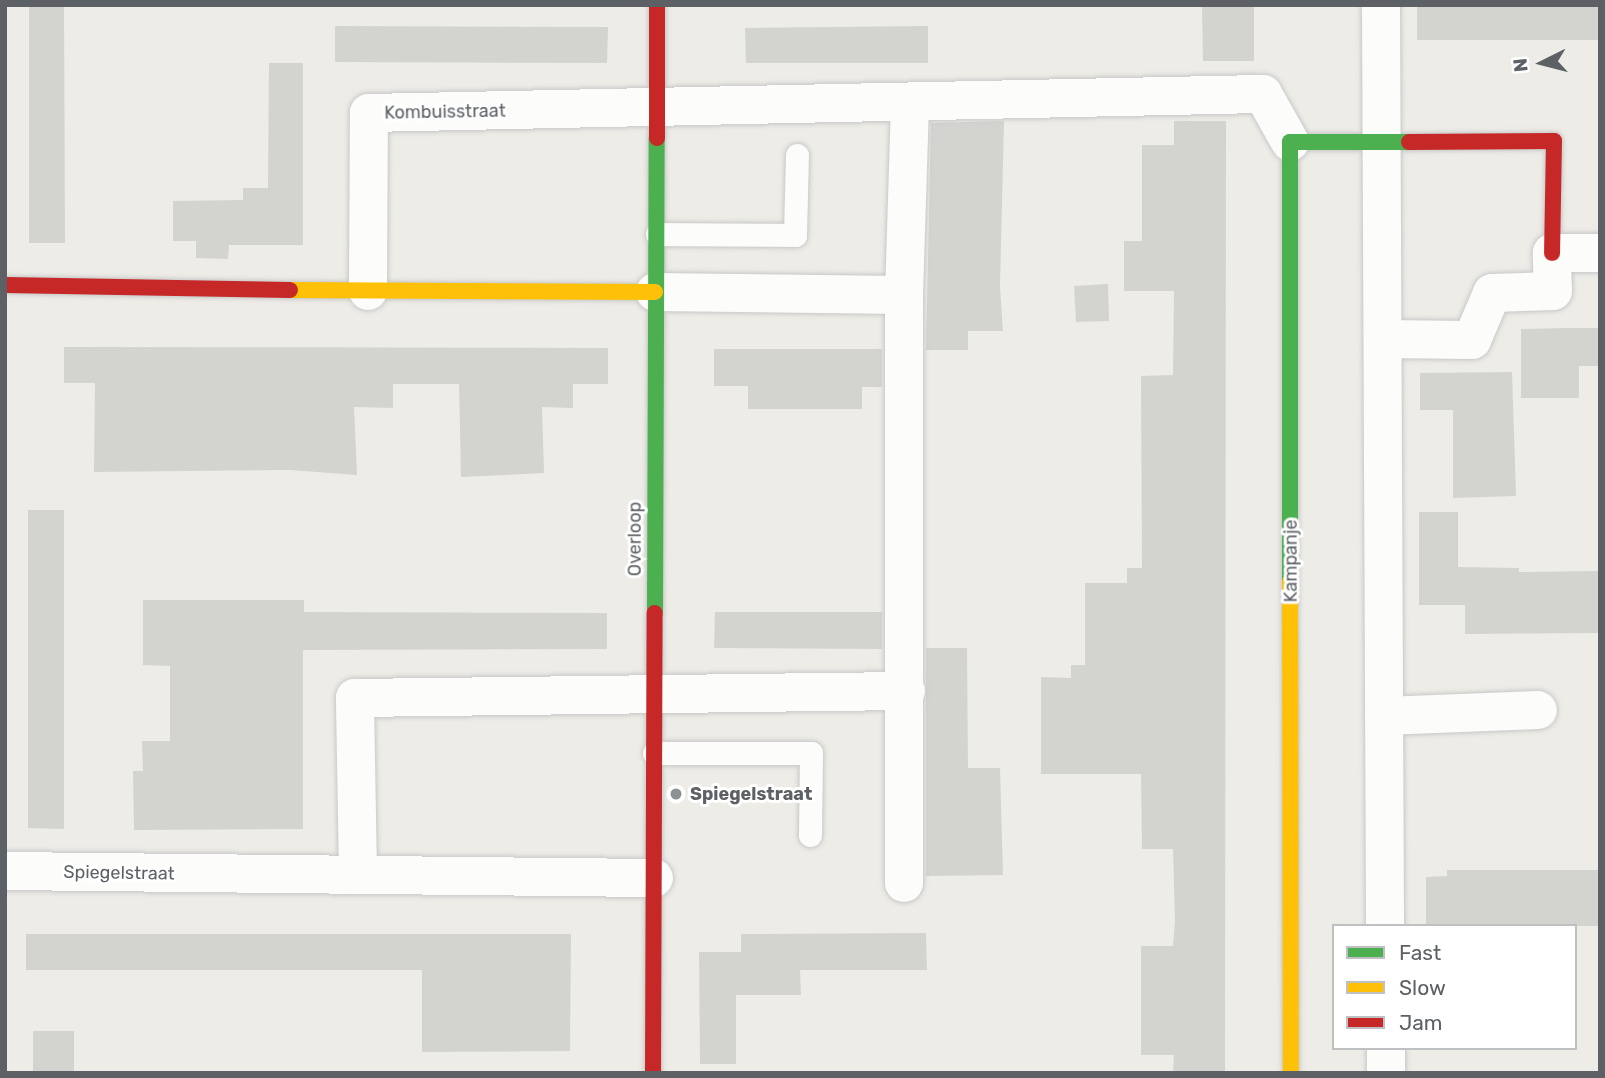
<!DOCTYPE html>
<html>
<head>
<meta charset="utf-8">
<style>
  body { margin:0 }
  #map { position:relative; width:1605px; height:1078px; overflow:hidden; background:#edece7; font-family:Rubik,sans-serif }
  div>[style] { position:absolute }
  .building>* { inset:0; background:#d3d3d0 }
  .roads { filter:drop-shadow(0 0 2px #c8c8c8) drop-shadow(0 0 2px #c8c8c8) }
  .lane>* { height:23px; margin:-11.5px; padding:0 11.5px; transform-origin:11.5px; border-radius:11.5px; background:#fcfcfb }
  .street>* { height:38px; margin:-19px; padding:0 19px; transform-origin:19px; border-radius:19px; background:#fcfcfb }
  .fast>* { height:16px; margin:-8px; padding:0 8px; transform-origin:8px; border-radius:8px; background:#4caf50 }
  .slow>* { height:16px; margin:-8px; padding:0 8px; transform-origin:8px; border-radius:8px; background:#ffc107 }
  .jam>* { height:16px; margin:-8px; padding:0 8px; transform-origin:8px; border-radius:8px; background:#c62828 }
  .dots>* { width:19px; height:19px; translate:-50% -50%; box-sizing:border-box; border:4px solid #fff; border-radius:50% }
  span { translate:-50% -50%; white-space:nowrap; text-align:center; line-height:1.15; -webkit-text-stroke:6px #fff; paint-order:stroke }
  .street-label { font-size:18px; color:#5d6166 }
  .poi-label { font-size:18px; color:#5d6166; font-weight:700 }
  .left { translate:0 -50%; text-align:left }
  .frame { position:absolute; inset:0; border:7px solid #5d6166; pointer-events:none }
  .legend { position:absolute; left:1332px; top:924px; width:245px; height:126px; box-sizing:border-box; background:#fff; border:2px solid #bec0c2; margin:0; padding:9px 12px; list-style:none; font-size:21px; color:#5d6166 }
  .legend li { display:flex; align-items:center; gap:14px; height:35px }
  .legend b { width:35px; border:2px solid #bec0c2 }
  .north { position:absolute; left:1507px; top:28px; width:70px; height:70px; -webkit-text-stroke:5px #fff; paint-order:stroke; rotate:264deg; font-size:19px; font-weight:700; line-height:28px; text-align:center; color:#5d6166 }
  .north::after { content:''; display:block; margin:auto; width:24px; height:32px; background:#5d6166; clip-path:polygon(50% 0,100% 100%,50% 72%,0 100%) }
</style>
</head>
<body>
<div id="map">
  <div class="building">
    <i style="clip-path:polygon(29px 5px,64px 5px,65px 243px,29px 243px)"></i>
    <i style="clip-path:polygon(1202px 5px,1254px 5px,1254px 61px,1203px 61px)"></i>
    <i style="clip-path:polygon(1417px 5px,1600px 5px,1600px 40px,1417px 40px)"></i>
    <i style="clip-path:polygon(335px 26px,608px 27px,607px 63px,335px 62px)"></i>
    <i style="clip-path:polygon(928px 26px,928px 63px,746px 63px,745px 28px)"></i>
    <i style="clip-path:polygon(269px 63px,303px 63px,303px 245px,229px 245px,228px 259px,196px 258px,196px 241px,173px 241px,173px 201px,243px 200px,243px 188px,268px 188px)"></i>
    <i style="clip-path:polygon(1004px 121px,1000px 287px,1003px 331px,968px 331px,968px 350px,926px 350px,931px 123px)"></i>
    <i style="clip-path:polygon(1174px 121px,1226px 121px,1225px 1073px,1173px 1073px,1174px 1055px,1141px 1055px,1141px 946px,1173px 946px,1175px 921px,1173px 849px,1142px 849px,1141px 774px,1041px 774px,1041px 677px,1071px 678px,1071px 665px,1085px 665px,1085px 583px,1127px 583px,1127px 568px,1142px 568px,1141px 376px,1173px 375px,1174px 291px,1124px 291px,1124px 241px,1142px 241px,1142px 145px,1174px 145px)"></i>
    <i style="clip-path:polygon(1108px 284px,1109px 321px,1076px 322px,1074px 286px)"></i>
    <i style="clip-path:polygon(1566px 328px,1600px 328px,1600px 366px,1579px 366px,1579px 398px,1521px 398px,1521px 329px)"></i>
    <i style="clip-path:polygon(64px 347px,608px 348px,608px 384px,573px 384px,573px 408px,542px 407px,544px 473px,461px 477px,459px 384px,393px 384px,393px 408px,354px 407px,357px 475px,290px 470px,94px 472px,95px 383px,64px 383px)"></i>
    <i style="clip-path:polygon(714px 349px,882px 349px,882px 387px,862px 387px,862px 409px,748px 409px,748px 386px,714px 386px)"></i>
    <i style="clip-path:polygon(1512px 372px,1516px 496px,1453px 498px,1453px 410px,1420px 410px,1420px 373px)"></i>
    <i style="clip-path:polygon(28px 510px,64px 510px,64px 829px,28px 828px)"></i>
    <i style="clip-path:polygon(1419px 512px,1458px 512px,1458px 567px,1519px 568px,1519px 572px,1600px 571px,1600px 633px,1465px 634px,1465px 605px,1419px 605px)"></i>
    <i style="clip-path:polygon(143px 600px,304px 600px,304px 612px,607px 613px,607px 649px,303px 650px,303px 829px,134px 830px,133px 771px,143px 771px,142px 741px,170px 741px,170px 666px,143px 665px)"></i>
    <i style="clip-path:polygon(715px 612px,882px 612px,882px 649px,714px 648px)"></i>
    <i style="clip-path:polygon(926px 648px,967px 648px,968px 768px,1000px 768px,1003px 875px,926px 876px)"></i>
    <i style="clip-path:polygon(1447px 870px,1600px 870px,1600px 926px,1426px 926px,1426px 877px,1447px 876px)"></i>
    <i style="clip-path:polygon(926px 933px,927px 970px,800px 970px,801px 995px,736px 995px,736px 1064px,700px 1064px,699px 952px,741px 952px,741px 934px)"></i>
    <i style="clip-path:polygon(26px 934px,571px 934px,570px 1051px,422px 1052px,422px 970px,26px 970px)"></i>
    <i style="clip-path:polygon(33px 1031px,74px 1031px,74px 1073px,33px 1073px)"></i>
  </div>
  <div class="roads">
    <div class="lane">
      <i style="left:657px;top:234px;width:138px;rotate:0.4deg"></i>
      <i style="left:795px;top:235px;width:80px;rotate:-88.6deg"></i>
      <i style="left:654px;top:753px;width:157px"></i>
      <i style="left:811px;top:753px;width:82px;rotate:90.7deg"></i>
    </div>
    <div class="street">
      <i style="left:1381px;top:5px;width:921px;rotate:89.75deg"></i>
      <i style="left:368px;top:291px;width:178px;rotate:-89.7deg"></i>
      <i style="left:369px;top:113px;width:894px;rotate:-1.22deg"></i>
      <i style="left:1263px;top:94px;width:55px;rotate:60.6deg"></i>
      <i style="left:655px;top:292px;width:249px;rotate:0.7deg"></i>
      <i style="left:1383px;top:339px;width:89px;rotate:0.6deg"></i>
      <i style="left:1472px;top:340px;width:51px;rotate:-66.9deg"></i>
      <i style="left:1492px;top:293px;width:61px;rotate:-1.9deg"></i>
      <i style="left:1553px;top:291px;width:38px;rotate:-92deg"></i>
      <i style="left:1552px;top:253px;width:48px"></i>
      <i style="left:1384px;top:716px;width:154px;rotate:-2.2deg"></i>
      <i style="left:5px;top:871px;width:649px;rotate:0.62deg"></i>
      <i style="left:358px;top:874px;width:176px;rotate:-91deg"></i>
      <i style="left:355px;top:698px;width:551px;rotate:-0.73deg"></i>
      <i style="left:904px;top:883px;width:588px;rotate:-90deg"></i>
      <i style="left:904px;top:295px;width:193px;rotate:-88.2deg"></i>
      <i style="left:1386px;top:1048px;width:25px;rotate:90deg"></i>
    </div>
    <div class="fast">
      <i style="left:1290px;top:582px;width:440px;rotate:-90deg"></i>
      <i style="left:1290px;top:142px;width:119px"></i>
      <i style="left:655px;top:613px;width:475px;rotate:-89.8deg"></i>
    </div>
    <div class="slow">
      <i style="left:290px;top:290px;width:365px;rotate:0.3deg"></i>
      <i style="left:1290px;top:582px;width:491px;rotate:89.9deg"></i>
    </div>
    <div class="jam">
      <i style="left:657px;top:138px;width:133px;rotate:-90deg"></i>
      <i style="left:1409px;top:142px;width:145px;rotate:-0.4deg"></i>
      <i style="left:1554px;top:141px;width:112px;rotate:91deg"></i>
      <i style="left:5px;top:285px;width:285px;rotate:1deg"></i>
      <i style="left:653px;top:1073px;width:460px;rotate:-89.8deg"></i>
    </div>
  </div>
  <div class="dots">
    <i style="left:676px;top:794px;background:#8f9293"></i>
  </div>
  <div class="street-label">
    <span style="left:445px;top:112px;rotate:-1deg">Kombuisstraat</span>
    <span style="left:635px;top:539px;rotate:-90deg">Overloop</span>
    <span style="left:1291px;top:561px;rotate:-90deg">Kampanje</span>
    <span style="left:119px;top:873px;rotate:1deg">Spiegelstraat</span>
  </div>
  <div class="poi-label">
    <span class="left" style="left:690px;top:794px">Spiegelstraat</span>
  </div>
  <div class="frame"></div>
  <ul class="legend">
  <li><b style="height:9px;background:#4caf50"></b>Fast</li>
  <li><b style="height:9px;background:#ffc107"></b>Slow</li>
  <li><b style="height:9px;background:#c62828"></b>Jam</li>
  </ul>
  <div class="north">N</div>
</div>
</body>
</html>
